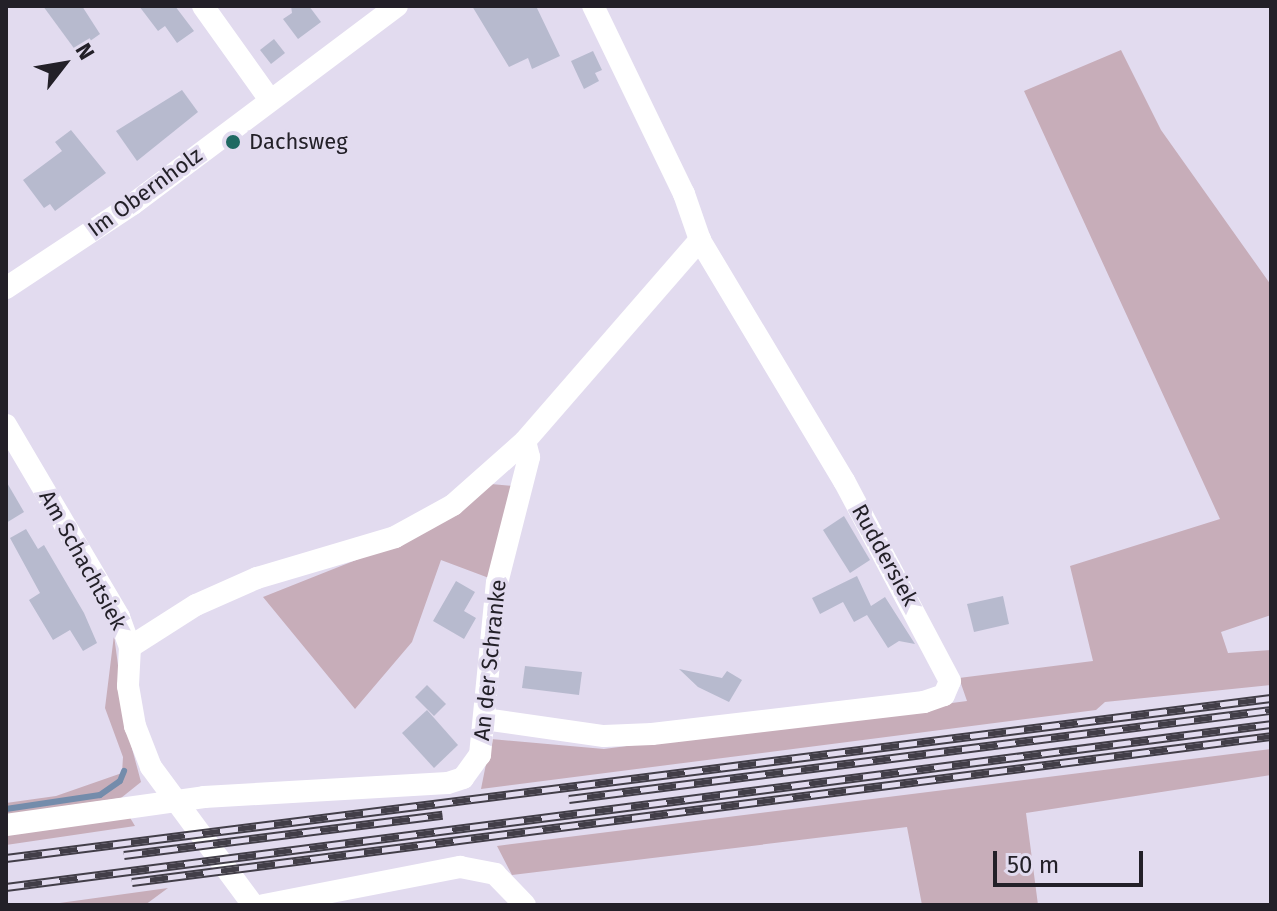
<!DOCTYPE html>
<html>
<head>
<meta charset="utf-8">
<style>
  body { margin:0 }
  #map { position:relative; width:1277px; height:911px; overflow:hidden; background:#e2dbef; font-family:"Fira Sans",sans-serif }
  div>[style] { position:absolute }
  .green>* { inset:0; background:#c7adb9 }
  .stream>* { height:6px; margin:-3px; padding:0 3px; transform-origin:3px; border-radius:3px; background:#748cab }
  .building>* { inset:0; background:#b7bace }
  .minor>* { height:22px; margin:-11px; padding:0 11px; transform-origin:11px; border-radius:11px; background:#fff }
  .rail>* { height:9px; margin-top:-4.5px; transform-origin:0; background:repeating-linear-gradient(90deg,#e2dbef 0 18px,#423e48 0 36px); box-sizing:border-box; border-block:2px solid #423e48 }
  .dots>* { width:22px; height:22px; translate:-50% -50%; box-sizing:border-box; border:4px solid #e2dbef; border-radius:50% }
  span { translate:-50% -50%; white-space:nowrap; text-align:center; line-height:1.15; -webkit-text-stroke:7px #e2dbef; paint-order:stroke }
  .poi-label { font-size:22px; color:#232028 }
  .left { translate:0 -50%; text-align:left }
  .street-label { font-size:22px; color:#232028 }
  .frame { position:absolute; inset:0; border:8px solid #232028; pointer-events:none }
  .north { position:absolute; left:24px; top:24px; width:80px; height:80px; -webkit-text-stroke:6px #e2dbef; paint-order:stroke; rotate:59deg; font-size:22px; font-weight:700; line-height:32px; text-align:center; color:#232028 }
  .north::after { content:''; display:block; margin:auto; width:28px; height:36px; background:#232028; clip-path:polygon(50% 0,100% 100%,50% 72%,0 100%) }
  .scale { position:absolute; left:993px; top:851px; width:150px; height:36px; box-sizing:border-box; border:4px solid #232028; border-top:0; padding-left:10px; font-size:24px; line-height:28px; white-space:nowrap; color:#232028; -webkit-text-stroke:6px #e2dbef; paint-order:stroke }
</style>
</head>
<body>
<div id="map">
  <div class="green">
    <i style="clip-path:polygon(1121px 50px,1161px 130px,1271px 285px,1271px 615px,1221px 632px,1228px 653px,1271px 650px,1271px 685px,1105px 702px,1096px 710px,481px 789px,491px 739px,604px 749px,967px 701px,959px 678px,1093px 661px,1070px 566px,1220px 519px,1024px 91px)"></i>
    <i style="clip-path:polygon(491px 484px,514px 486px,489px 578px,441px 560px,412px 642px,355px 709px,263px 597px,419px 535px)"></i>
    <i style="clip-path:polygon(114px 635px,126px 726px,141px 782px,121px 798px,6px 815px,6px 803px,56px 796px,122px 773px,123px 757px,105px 708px)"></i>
    <i style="clip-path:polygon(1271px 749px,1271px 775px,1026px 813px,1038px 905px,922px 905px,907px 827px,512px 875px,497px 846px)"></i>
    <i style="clip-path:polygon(129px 816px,135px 826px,6px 845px,6px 833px)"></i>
    <i style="clip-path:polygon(168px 888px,145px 905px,45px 905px)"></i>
  </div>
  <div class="stream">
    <i style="left:6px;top:809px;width:95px;rotate:-8.5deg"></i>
    <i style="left:100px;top:795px;width:24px;rotate:-35deg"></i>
    <i style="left:120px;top:781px;width:11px;rotate:-68deg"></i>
  </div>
  <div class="building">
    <i style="clip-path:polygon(43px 6px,82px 6px,100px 34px,76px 51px)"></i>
    <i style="clip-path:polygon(139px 6px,175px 6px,194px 31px,177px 43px,165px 26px,158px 31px)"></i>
    <i style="clip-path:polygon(291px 6px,309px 6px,321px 22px,298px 39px,283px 19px,292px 13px)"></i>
    <i style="clip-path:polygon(472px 6px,536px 6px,560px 56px,532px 69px,528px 58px,509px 67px)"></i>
    <i style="clip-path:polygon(274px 39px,285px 53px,271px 64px,260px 50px)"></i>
    <i style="clip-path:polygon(593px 51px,602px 70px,595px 73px,599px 81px,584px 89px,571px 61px)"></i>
    <i style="clip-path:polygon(182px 90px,198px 112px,137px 161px,116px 131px)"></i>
    <i style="clip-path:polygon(71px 130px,106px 173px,55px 211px,50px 204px,44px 208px,23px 180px,62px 151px,55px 142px)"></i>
    <i style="clip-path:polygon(6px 481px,24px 512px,6px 523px)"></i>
    <i style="clip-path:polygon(844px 516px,870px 560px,850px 573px,823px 530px)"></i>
    <i style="clip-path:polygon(26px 529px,38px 549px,44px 545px,84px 613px,97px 643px,83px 651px,70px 630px,53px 640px,29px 600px,40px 593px,10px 538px)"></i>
    <i style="clip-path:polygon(857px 576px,871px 606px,885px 597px,915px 644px,899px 641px,888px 648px,867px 615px,854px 622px,843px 602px,820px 614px,812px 598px)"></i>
    <i style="clip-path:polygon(456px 581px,475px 592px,464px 611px,476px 618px,464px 639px,433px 621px)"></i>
    <i style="clip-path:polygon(1003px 596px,1009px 624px,974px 632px,967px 604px)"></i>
    <i style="clip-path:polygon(525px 666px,582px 672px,579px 695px,522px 688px)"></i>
    <i style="clip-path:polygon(679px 669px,722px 678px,727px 671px,742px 680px,729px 702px,698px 687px)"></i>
    <i style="clip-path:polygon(427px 685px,446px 704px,434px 716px,415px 697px)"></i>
    <i style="clip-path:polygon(427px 710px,458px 745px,434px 768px,402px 733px)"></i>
  </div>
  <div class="minor">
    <i style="left:203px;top:6px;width:115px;rotate:54.5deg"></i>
    <i style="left:6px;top:288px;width:152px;rotate:-33.5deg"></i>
    <i style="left:133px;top:204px;width:330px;rotate:-36.9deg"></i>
    <i style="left:6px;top:425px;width:223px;rotate:59.5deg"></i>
    <i style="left:119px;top:617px;width:32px;rotate:70deg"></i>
    <i style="left:130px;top:647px;width:39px;rotate:93deg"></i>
    <i style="left:128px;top:686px;width:41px;rotate:80.1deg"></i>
    <i style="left:135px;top:726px;width:44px;rotate:68.7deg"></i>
    <i style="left:151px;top:767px;width:172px;rotate:53.5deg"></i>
    <i style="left:130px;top:647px;width:78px;rotate:-32.5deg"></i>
    <i style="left:196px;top:605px;width:67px;rotate:-23.9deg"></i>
    <i style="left:257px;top:578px;width:144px;rotate:-16.5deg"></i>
    <i style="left:395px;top:537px;width:66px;rotate:-28.9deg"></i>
    <i style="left:453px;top:505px;width:96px;rotate:-41.6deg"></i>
    <i style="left:525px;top:441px;width:267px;rotate:-49deg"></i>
    <i style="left:484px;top:719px;width:121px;rotate:8.1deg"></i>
    <i style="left:604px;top:736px;width:48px;rotate:-2.4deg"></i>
    <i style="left:652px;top:734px;width:274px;rotate:-6.7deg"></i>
    <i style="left:924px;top:702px;width:21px;rotate:-19deg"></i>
    <i style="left:944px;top:695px;width:15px;rotate:-67deg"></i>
    <i style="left:950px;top:681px;width:226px;rotate:-117.9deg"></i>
    <i style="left:844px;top:481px;width:281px;rotate:-120.9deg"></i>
    <i style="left:700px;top:240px;width:49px;rotate:-109.2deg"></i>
    <i style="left:684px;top:194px;width:209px;rotate:-115.8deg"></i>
    <i style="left:6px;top:825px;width:200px;rotate:-8deg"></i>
    <i style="left:204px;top:797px;width:244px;rotate:-3.3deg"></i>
    <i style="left:448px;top:783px;width:16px;rotate:-18deg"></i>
    <i style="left:463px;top:778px;width:29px;rotate:-54deg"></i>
    <i style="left:480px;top:755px;width:173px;rotate:-84.4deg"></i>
    <i style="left:497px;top:583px;width:130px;rotate:-75.7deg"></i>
    <i style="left:529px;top:457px;width:16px;rotate:-104deg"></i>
    <i style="left:264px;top:905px;width:200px;rotate:-11deg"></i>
    <i style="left:460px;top:867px;width:36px;rotate:11deg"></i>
    <i style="left:495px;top:874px;width:43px;rotate:45.9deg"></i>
  </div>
  <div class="rail">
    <i style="left:569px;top:799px;width:708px;rotate:-7.23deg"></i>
    <i style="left:124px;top:855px;width:321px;rotate:-7.2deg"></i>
    <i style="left:6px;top:858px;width:1275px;rotate:-7.21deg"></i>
    <i style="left:132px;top:882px;width:1148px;rotate:-7.3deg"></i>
    <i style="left:6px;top:887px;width:1275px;rotate:-7.34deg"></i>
  </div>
  <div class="dots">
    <i style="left:233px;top:142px;background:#1f6962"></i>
  </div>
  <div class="poi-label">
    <span class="left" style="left:249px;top:142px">Dachsweg</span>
  </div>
  <div class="street-label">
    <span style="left:145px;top:192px;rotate:-36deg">Im Obernholz</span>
    <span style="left:885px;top:555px;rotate:61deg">Ruddersiek</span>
    <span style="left:83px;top:560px;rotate:61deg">Am Schachtsiek</span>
    <span style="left:490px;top:660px;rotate:-84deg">An der Schranke</span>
  </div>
  <div class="frame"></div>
  <div class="north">N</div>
  <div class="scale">50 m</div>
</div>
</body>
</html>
